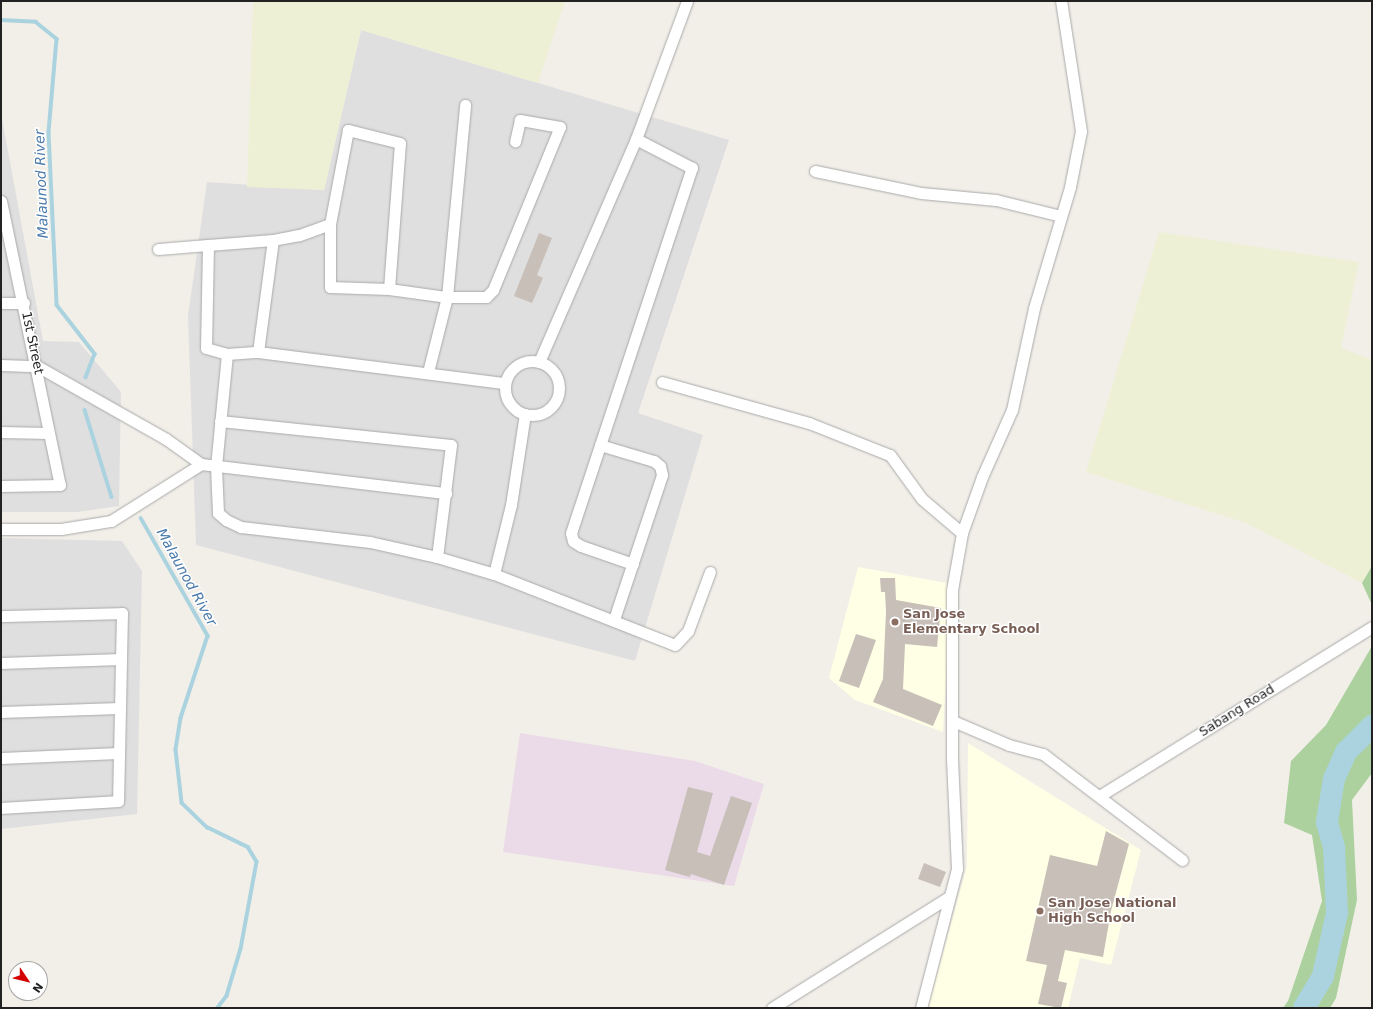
<!DOCTYPE html>
<html>
<head>
<meta charset="utf-8">
<style>
  body { margin:0 }
  #map { position:relative; width:1373px; height:1009px; overflow:hidden; background:#f2efe9; font-family:"DejaVu Sans",sans-serif }
  div>[style] { position:absolute }
  .residential>* { inset:0; background:#e0dfdf }
  .industrial>* { inset:0; background:#ebdbe8 }
  .education>* { inset:0; background:#ffffe5 }
  .farmland>* { inset:0; background:#eef0d5 }
  .forest>* { inset:0; background:#add19e }
  .stream>* { height:3.5px; margin:-1.75px; padding:0 1.75px; transform-origin:1.75px; border-radius:1.75px; background:#aad3df }
  .river>* { height:22px; margin:-11px; padding:0 11px; transform-origin:11px; border-radius:11px; background:#aad3df }
  .building>* { inset:0; background:#c7bfb8 }
  .roads { filter:drop-shadow(0 0 1px #a9a9a9) drop-shadow(0 0 1px #a9a9a9) }
  .street>* { height:11px; margin:-5.5px; padding:0 5.5px; transform-origin:5.5px; border-radius:5.5px; background:#fff }
  .street>.ring { margin:-5.5px; padding:0; box-sizing:content-box; background:none; border:11px solid #fff; border-radius:50% }
  .dots>* { width:11px; height:11px; translate:-50% -50%; box-sizing:border-box; border:2px solid #fff; border-radius:50% }
  span { translate:-50% -50%; white-space:nowrap; text-align:center; line-height:1.15; -webkit-text-stroke:3px #fff; paint-order:stroke }
  .street-label { font-size:13px; color:#222 }
  .education-label { font-size:13px; color:#785e54; font-weight:700 }
  .left { translate:0 -50%; text-align:left }
  .water-label { font-size:14px; color:#4a7aab; font-style:italic }
  .frame { position:absolute; inset:0; border:2px solid #222; pointer-events:none }
  .north { position:absolute; left:8px; top:961px; width:40px; height:40px; box-sizing:border-box; background:#fff; border:1px solid #a7a7a7; border-radius:50%; rotate:125deg; font-size:11px; font-weight:700; line-height:16px; text-align:center; color:#222 }
  .north::after { content:''; display:block; margin:auto; width:14px; height:18px; background:#d40000; clip-path:polygon(50% 0,100% 100%,50% 72%,0 100%) }
</style>
</head>
<body>
<div id="map">
  <div class="residential">
    <i style="clip-path:polygon(361px 30px,729px 140px,638px 413px,703px 435px,635px 661px,196px 545px,188px 316px,207px 182px,324px 190px)"></i>
    <i style="clip-path:polygon(1px 113px,43px 341px,79px 342px,121px 392px,119px 506px,77px 512px,1px 512px)"></i>
    <i style="clip-path:polygon(1px 538px,122px 541px,142px 571px,137px 814px,1px 829px)"></i>
  </div>
  <div class="industrial">
    <i style="clip-path:polygon(520px 733px,695px 761px,764px 784px,734px 886px,503px 852px)"></i>
  </div>
  <div class="education">
    <i style="clip-path:polygon(858px 567px,947px 583px,947px 661px,943px 732px,855px 700px,829px 678px)"></i>
    <i style="clip-path:polygon(968px 743px,1141px 850px,1111px 965px,1080px 958px,1068px 1008px,928px 1008px,967px 865px)"></i>
  </div>
  <div class="farmland">
    <i style="clip-path:polygon(253px 1px,565px 1px,538px 83px,361px 30px,324px 190px,247px 187px)"></i>
    <i style="clip-path:polygon(1159px 232px,1359px 262px,1341px 348px,1372px 360px,1372px 566px,1362px 583px,1246px 523px,1086px 472px)"></i>
  </div>
  <div class="forest">
    <i style="clip-path:polygon(1372px 566px,1372px 605px,1362px 583px)"></i>
    <i style="clip-path:polygon(1372px 646px,1372px 773px,1352px 800px,1357px 900px,1336px 998px,1330px 1008px,1283px 1008px,1288px 1001px,1322px 901px,1312px 835px,1284px 823px,1291px 761px,1326px 725px)"></i>
  </div>
  <div class="stream">
    <i style="left:1px;top:20px;width:35px;rotate:3deg"></i>
    <i style="left:36px;top:22px;width:27px;rotate:39deg"></i>
    <i style="left:57px;top:39px;width:94px;rotate:94.9deg"></i>
    <i style="left:49px;top:133px;width:172px;rotate:87.3deg"></i>
    <i style="left:57px;top:305px;width:62px;rotate:52.2deg"></i>
    <i style="left:95px;top:354px;width:25px;rotate:111deg"></i>
    <i style="left:85px;top:410px;width:91px;rotate:72.8deg"></i>
    <i style="left:141px;top:518px;width:136px;rotate:60.4deg"></i>
    <i style="left:208px;top:636px;width:86px;rotate:108.2deg"></i>
    <i style="left:181px;top:718px;width:32px;rotate:99deg"></i>
    <i style="left:176px;top:750px;width:53px;rotate:83.5deg"></i>
    <i style="left:182px;top:803px;width:35px;rotate:44deg"></i>
    <i style="left:207px;top:827px;width:46px;rotate:26deg"></i>
    <i style="left:248px;top:847px;width:17px;rotate:59deg"></i>
    <i style="left:257px;top:862px;width:88px;rotate:100.4deg"></i>
    <i style="left:241px;top:949px;width:49px;rotate:106.6deg"></i>
    <i style="left:227px;top:996px;width:15px;rotate:127deg"></i>
  </div>
  <div class="river">
    <i style="left:1304px;top:1008px;width:37px;rotate:-59deg"></i>
    <i style="left:1323px;top:976px;width:65px;rotate:-77.5deg"></i>
    <i style="left:1337px;top:913px;width:66px;rotate:-92.6deg"></i>
    <i style="left:1334px;top:847px;width:26px;rotate:-106deg"></i>
    <i style="left:1327px;top:822px;width:44px;rotate:-80.8deg"></i>
    <i style="left:1334px;top:779px;width:30px;rotate:-66deg"></i>
    <i style="left:1346px;top:752px;width:37px;rotate:-45deg"></i>
  </div>
  <div class="building">
    <i style="clip-path:polygon(539px 233px,552px 238px,537px 275px,543px 278px,532px 303px,514px 296px)"></i>
    <i style="clip-path:polygon(880px 578px,895px 578px,896px 600px,941px 608px,937px 647px,905px 644px,903px 689px,942px 705px,933px 726px,873px 702px,883px 679px,886px 611px,885px 592px,881px 592px)"></i>
    <i style="clip-path:polygon(856px 634px,876px 640px,859px 688px,839px 681px)"></i>
    <i style="clip-path:polygon(688px 787px,713px 793px,697px 852px,710px 856px,731px 796px,752px 803px,724px 885px,691px 874px,690px 877px,665px 870px)"></i>
    <i style="clip-path:polygon(1106px 831px,1129px 844px,1111px 911px,1103px 957px,1065px 950px,1058px 981px,1067px 983px,1061px 1008px,1038px 1004px,1047px 965px,1026px 961px,1050px 855px,1097px 866px)"></i>
    <i style="clip-path:polygon(924px 863px,946px 872px,940px 887px,918px 879px)"></i>
  </div>
  <div class="roads">
    <div class="street">
      <i style="left:815px;top:171px;width:108px;rotate:11.7deg"></i>
      <i style="left:921px;top:193px;width:75px;rotate:5.3deg"></i>
      <i style="left:996px;top:200px;width:67px;rotate:13.8deg"></i>
      <i style="left:1px;top:201px;width:290px;rotate:78.3deg"></i>
      <i style="left:60px;top:485px;width:59px;rotate:179deg"></i>
      <i style="left:330px;top:224px;width:33px;rotate:160deg"></i>
      <i style="left:299px;top:235px;width:26px;rotate:169deg"></i>
      <i style="left:273px;top:240px;width:65px;rotate:175.6deg"></i>
      <i style="left:208px;top:245px;width:103px;rotate:91.1deg"></i>
      <i style="left:206px;top:348px;width:22px;rotate:16deg"></i>
      <i style="left:227px;top:354px;width:114px;rotate:95.6deg"></i>
      <i style="left:216px;top:467px;width:46px;rotate:87.5deg"></i>
      <i style="left:218px;top:513px;width:11px;rotate:41deg"></i>
      <i style="left:226px;top:520px;width:17px;rotate:25deg"></i>
      <i style="left:241px;top:527px;width:130px;rotate:6.6deg"></i>
      <i style="left:370px;top:542px;width:69px;rotate:12.6deg"></i>
      <i style="left:437px;top:557px;width:59px;rotate:16.6deg"></i>
      <i style="left:494px;top:574px;width:194px;rotate:21.4deg"></i>
      <i style="left:675px;top:645px;width:19px;rotate:-47deg"></i>
      <i style="left:688px;top:631px;width:63px;rotate:-69.6deg"></i>
      <i style="left:158px;top:249px;width:50px;rotate:-4.6deg"></i>
      <i style="left:389px;top:289px;width:146px;rotate:-85.7deg"></i>
      <i style="left:400px;top:143px;width:54px;rotate:-166deg"></i>
      <i style="left:348px;top:130px;width:96px;rotate:100.8deg"></i>
      <i style="left:330px;top:224px;width:63px;rotate:90deg"></i>
      <i style="left:330px;top:287px;width:59px;rotate:1.9deg"></i>
      <i style="left:389px;top:289px;width:59px;rotate:7.9deg"></i>
      <i style="left:447px;top:297px;width:39px"></i>
      <i style="left:486px;top:297px;width:10px;rotate:-45deg"></i>
      <i style="left:493px;top:290px;width:176px;rotate:-67.7deg"></i>
      <i style="left:560px;top:127px;width:41px;rotate:-170.1deg"></i>
      <i style="left:520px;top:120px;width:22px;rotate:103deg"></i>
      <i style="left:1px;top:303px;width:23px"></i>
      <i style="left:258px;top:352px;width:113px;rotate:-82.4deg"></i>
      <i style="left:227px;top:354px;width:31px;rotate:-4deg"></i>
      <i style="left:258px;top:352px;width:249px;rotate:7.2deg"></i>
      <i class="ring" style="left:505px;top:361px;width:43px;height:43px"></i>
      <i style="left:539px;top:362px;width:243px;rotate:-66.5deg"></i>
      <i style="left:636px;top:139px;width:147px;rotate:-69.7deg"></i>
      <i style="left:1px;top:365px;width:36px;rotate:2deg"></i>
      <i style="left:37px;top:366px;width:148px;rotate:29.5deg"></i>
      <i style="left:166px;top:439px;width:43px;rotate:35.5deg"></i>
      <i style="left:201px;top:464px;width:247px;rotate:6.8deg"></i>
      <i style="left:428px;top:372px;width:77px;rotate:-75.8deg"></i>
      <i style="left:447px;top:297px;width:193px;rotate:-84.6deg"></i>
      <i style="left:662px;top:382px;width:153px;rotate:15.6deg"></i>
      <i style="left:809px;top:423px;width:87px;rotate:21.6deg"></i>
      <i style="left:890px;top:455px;width:54px;rotate:54deg"></i>
      <i style="left:922px;top:499px;width:52px;rotate:40.4deg"></i>
      <i style="left:220px;top:421px;width:232px;rotate:5.9deg"></i>
      <i style="left:451px;top:445px;width:113px;rotate:97.1deg"></i>
      <i style="left:1px;top:432px;width:47px;rotate:1.2deg"></i>
      <i style="left:600px;top:445px;width:56px;rotate:16.5deg"></i>
      <i style="left:654px;top:461px;width:8px;rotate:40deg"></i>
      <i style="left:660px;top:466px;width:9px;rotate:77deg"></i>
      <i style="left:662px;top:475px;width:152px;rotate:108.4deg"></i>
      <i style="left:1px;top:529px;width:60px"></i>
      <i style="left:61px;top:529px;width:51px;rotate:-9.1deg"></i>
      <i style="left:111px;top:521px;width:107px;rotate:-32.3deg"></i>
      <i style="left:633px;top:564px;width:55px;rotate:-160.9deg"></i>
      <i style="left:581px;top:546px;width:9px;rotate:-148deg"></i>
      <i style="left:573px;top:541px;width:8px;rotate:-104deg"></i>
      <i style="left:571px;top:533px;width:385px;rotate:-71.7deg"></i>
      <i style="left:692px;top:168px;width:63px;rotate:-152.6deg"></i>
      <i style="left:494px;top:574px;width:71px;rotate:-76.2deg"></i>
      <i style="left:511px;top:505px;width:92px;rotate:-81.3deg"></i>
      <i style="left:1px;top:616px;width:121px;rotate:-1.4deg"></i>
      <i style="left:122px;top:613px;width:188px;rotate:91.2deg"></i>
      <i style="left:118px;top:801px;width:117px;rotate:176.6deg"></i>
      <i style="left:1px;top:663px;width:120px;rotate:-1.9deg"></i>
      <i style="left:1px;top:712px;width:118px;rotate:-1.9deg"></i>
      <i style="left:953px;top:721px;width:61px;rotate:23.2deg"></i>
      <i style="left:1009px;top:745px;width:35px;rotate:15deg"></i>
      <i style="left:1043px;top:754px;width:175px;rotate:37.3deg"></i>
      <i style="left:1px;top:758px;width:117px;rotate:-2.4deg"></i>
      <i style="left:1101px;top:795px;width:319px;rotate:-31.8deg"></i>
      <i style="left:772px;top:1008px;width:209px;rotate:-32.1deg"></i>
      <i style="left:921px;top:1008px;width:144px;rotate:-75.5deg"></i>
      <i style="left:957px;top:869px;width:111px;rotate:-92.6deg"></i>
      <i style="left:952px;top:758px;width:168px;rotate:-90deg"></i>
      <i style="left:952px;top:590px;width:58px;rotate:-80deg"></i>
      <i style="left:962px;top:533px;width:59px;rotate:-70.3deg"></i>
      <i style="left:982px;top:477px;width:73px;rotate:-65.9deg"></i>
      <i style="left:1012px;top:410px;width:104px;rotate:-77.8deg"></i>
      <i style="left:1034px;top:308px;width:126px;rotate:-73.4deg"></i>
      <i style="left:1070px;top:187px;width:57px;rotate:-78.9deg"></i>
      <i style="left:1081px;top:131px;width:132px;rotate:-98.7deg"></i>
    </div>
  </div>
  <div class="dots">
    <i style="left:895px;top:622px;background:#8d6e63"></i>
    <i style="left:1040px;top:911px;background:#8d6e63"></i>
  </div>
  <div class="street-label">
    <span style="left:32px;top:343px;rotate:78deg">1st Street</span>
    <span style="left:1237px;top:711px;rotate:-32deg">Sabang Road</span>
  </div>
  <div class="education-label">
    <span class="left" style="left:903px;top:622px">San Jose<br>Elementary School</span>
    <span class="left" style="left:1048px;top:911px">San Jose National<br>High School</span>
  </div>
  <div class="water-label">
    <span style="left:41px;top:184px;rotate:-92deg">Malaunod River</span>
    <span style="left:187px;top:577px;rotate:61deg">Malaunod River</span>
  </div>
  <div class="frame"></div>
  <div class="north">N</div>
</div>
</body>
</html>
